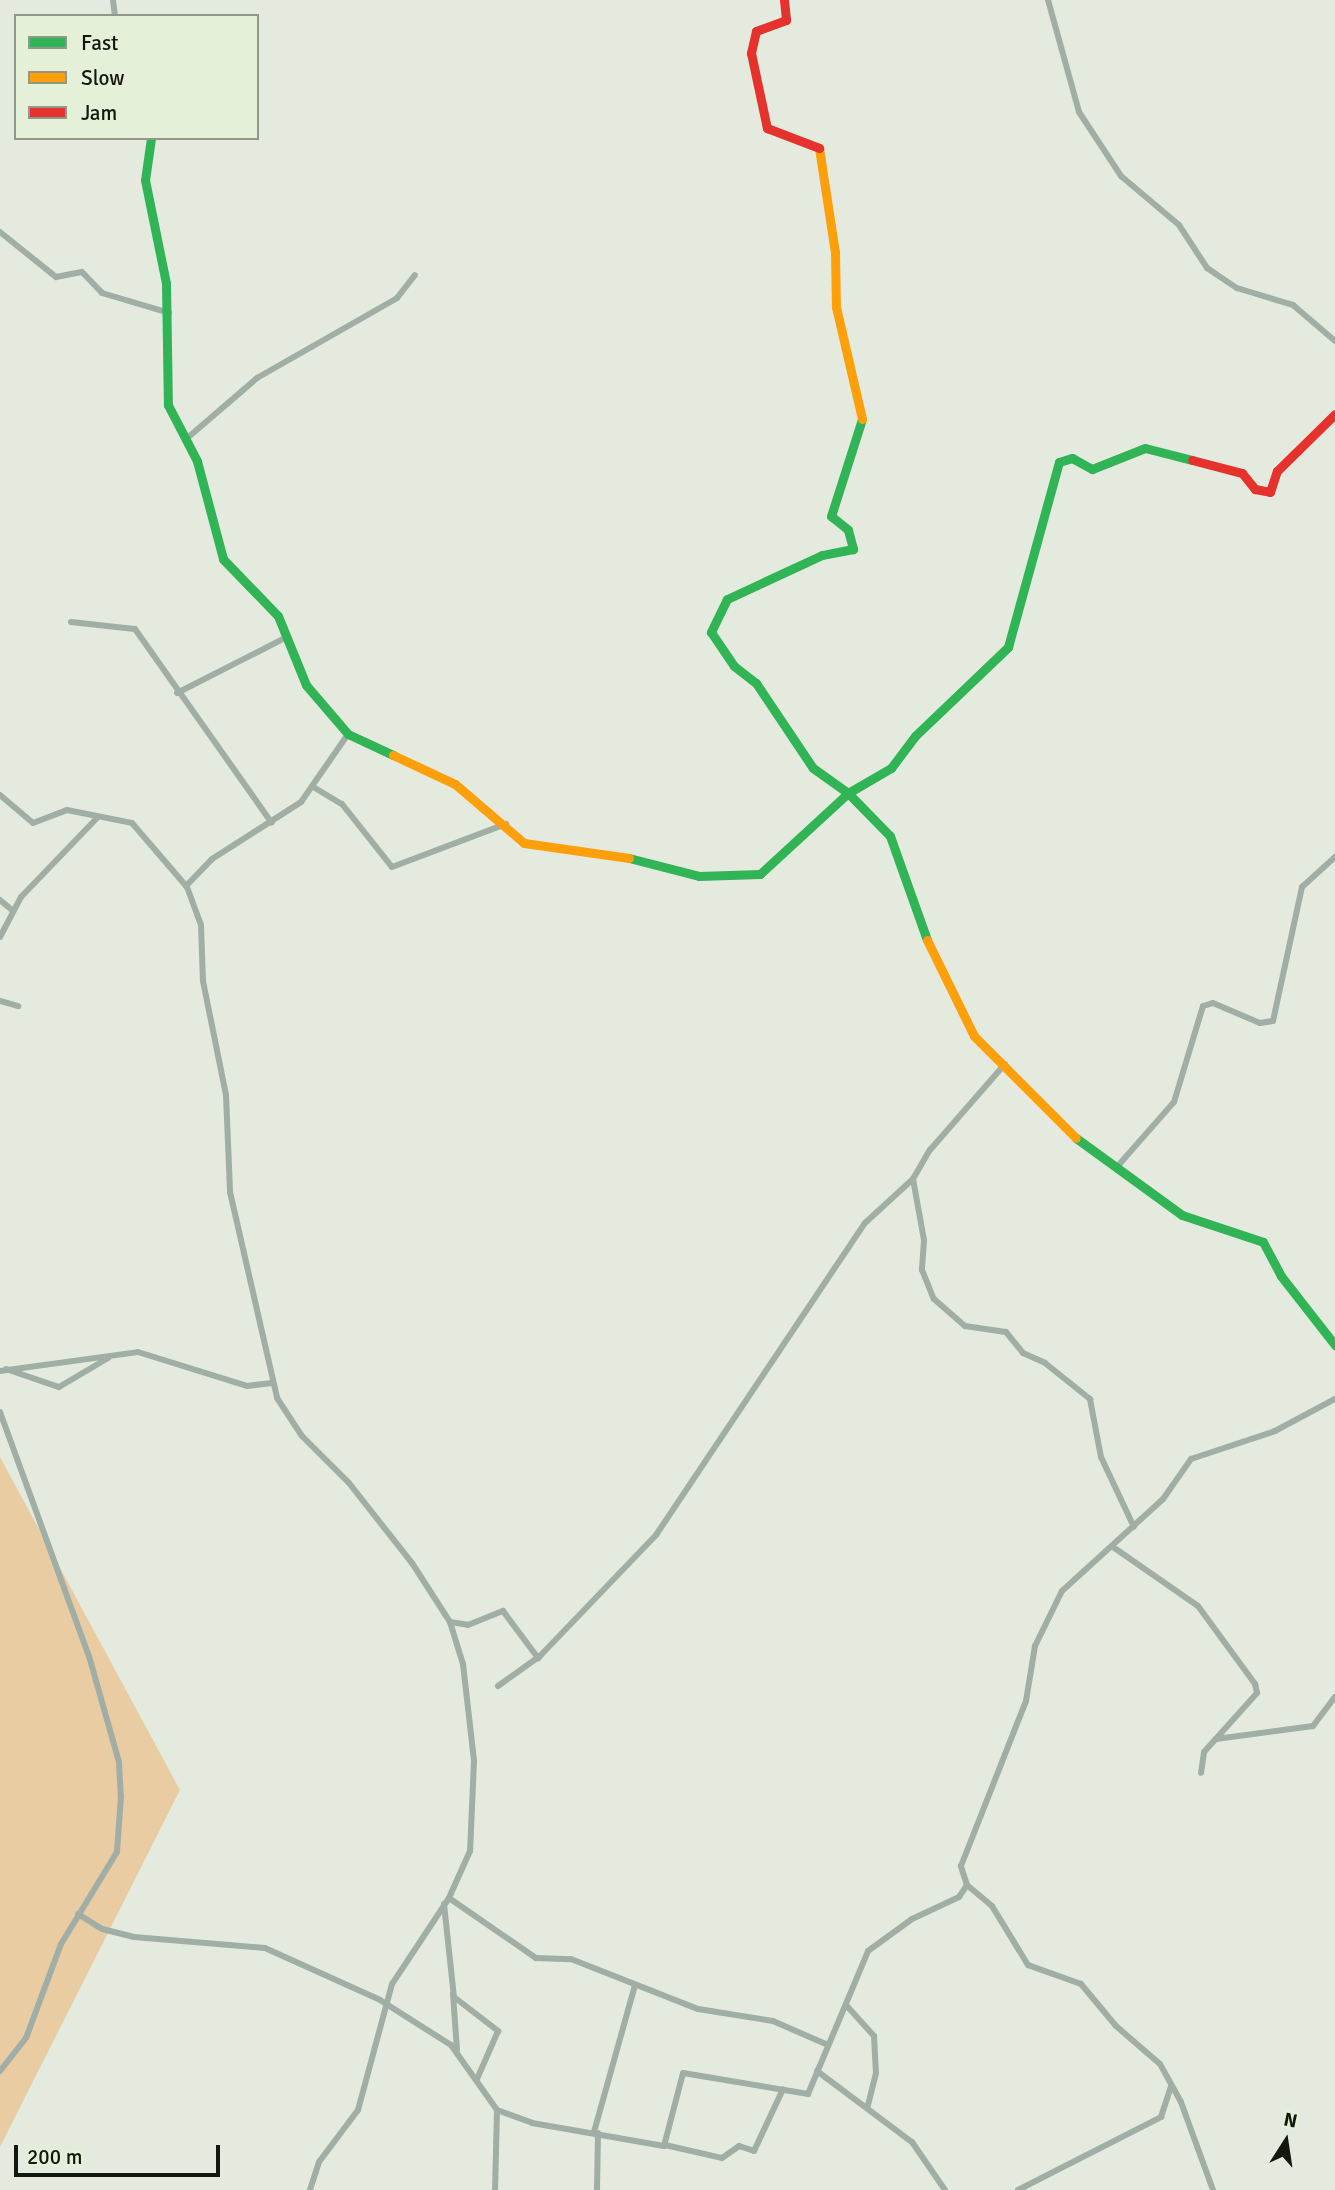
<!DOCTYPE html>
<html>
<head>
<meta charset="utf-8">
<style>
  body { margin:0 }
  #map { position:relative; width:1335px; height:2190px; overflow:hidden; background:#e4eadd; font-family:Signika,sans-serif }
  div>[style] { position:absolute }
  .green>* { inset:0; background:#eacca2 }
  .street>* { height:6px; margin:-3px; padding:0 3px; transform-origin:3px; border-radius:3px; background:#a1aea5 }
  .fast>* { height:9px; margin:-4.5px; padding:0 4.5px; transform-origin:4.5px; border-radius:4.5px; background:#30b455 }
  .slow>* { height:9px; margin:-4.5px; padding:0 4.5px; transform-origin:4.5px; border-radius:4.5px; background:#ff9f0a }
  .jam>* { height:9px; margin:-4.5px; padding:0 4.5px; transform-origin:4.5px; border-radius:4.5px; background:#e5322d }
  span { translate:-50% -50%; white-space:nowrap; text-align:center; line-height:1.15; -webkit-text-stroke:5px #e4f0d7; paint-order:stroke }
  .legend { position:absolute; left:14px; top:14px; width:245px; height:126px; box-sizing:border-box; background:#e4f0d7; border:2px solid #909987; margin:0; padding:9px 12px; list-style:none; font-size:21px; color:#13170e }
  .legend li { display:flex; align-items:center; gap:14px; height:35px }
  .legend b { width:35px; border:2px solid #909987 }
  .north { position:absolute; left:1251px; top:2106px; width:70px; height:70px; -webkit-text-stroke:5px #e4f0d7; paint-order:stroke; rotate:12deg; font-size:19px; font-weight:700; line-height:28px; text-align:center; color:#13170e }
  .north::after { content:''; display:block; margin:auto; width:24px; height:32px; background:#13170e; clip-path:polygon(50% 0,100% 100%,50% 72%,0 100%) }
  .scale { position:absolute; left:14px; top:2145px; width:206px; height:32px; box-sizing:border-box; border:4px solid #13170e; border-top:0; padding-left:9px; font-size:21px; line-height:24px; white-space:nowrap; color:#13170e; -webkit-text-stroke:5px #e4f0d7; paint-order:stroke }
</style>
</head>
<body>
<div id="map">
  <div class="green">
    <i style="clip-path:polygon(0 1457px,180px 1790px,0 2147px)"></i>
  </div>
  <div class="street">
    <i style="left:113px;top:0;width:16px;rotate:83deg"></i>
    <i style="left:1048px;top:0;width:116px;rotate:74.5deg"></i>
    <i style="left:1079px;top:112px;width:77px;rotate:56.7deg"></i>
    <i style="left:1121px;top:176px;width:76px;rotate:40.2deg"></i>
    <i style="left:1179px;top:225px;width:51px;rotate:56.9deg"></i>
    <i style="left:1207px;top:268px;width:36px;rotate:34deg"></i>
    <i style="left:1237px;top:288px;width:59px;rotate:16.9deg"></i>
    <i style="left:1293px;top:305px;width:55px;rotate:40.6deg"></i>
    <i style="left:0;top:232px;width:72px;rotate:38.8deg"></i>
    <i style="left:56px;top:277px;width:26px;rotate:-11deg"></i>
    <i style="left:82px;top:272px;width:29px;rotate:46deg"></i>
    <i style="left:102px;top:293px;width:70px;rotate:16.6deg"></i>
    <i style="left:185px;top:440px;width:95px;rotate:-40.7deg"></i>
    <i style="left:257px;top:378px;width:161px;rotate:-29.7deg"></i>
    <i style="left:397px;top:298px;width:29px;rotate:-52deg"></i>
    <i style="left:71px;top:622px;width:64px;rotate:6.2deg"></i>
    <i style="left:135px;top:629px;width:237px;rotate:54.8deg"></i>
    <i style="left:177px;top:693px;width:123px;rotate:-27deg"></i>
    <i style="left:315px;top:788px;width:31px;rotate:31deg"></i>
    <i style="left:342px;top:804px;width:80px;rotate:51.6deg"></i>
    <i style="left:392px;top:867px;width:122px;rotate:-20.7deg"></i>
    <i style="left:0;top:795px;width:43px;rotate:40.3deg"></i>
    <i style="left:33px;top:823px;width:36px;rotate:-21deg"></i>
    <i style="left:67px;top:810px;width:66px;rotate:11.3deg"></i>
    <i style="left:132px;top:823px;width:84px;rotate:49.3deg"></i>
    <i style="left:187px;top:887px;width:40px;rotate:69.8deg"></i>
    <i style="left:201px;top:925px;width:56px;rotate:88deg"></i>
    <i style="left:203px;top:981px;width:116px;rotate:78.6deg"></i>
    <i style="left:226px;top:1095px;width:97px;rotate:87.6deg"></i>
    <i style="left:230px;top:1192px;width:211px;rotate:77.1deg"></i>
    <i style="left:277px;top:1398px;width:45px;rotate:56.7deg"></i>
    <i style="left:302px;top:1436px;width:66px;rotate:45deg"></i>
    <i style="left:349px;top:1483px;width:102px;rotate:51.8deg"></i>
    <i style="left:412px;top:1563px;width:70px;rotate:57.2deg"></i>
    <i style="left:450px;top:1622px;width:44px;rotate:72.8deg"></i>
    <i style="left:463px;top:1664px;width:98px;rotate:83.5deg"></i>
    <i style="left:474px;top:1761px;width:90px;rotate:92.5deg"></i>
    <i style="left:470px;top:1851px;width:51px;rotate:114.1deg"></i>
    <i style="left:449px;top:1898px;width:103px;rotate:123.5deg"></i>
    <i style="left:392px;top:1984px;width:131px;rotate:105.1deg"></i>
    <i style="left:358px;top:2110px;width:65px;rotate:126.9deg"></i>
    <i style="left:319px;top:2162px;width:29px;rotate:108deg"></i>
    <i style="left:186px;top:886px;width:37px;rotate:-46deg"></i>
    <i style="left:212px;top:859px;width:106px;rotate:-32.6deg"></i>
    <i style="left:301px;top:802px;width:83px;rotate:-55.3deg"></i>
    <i style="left:0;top:900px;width:16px;rotate:40deg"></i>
    <i style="left:0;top:937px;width:45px;rotate:-62.3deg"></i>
    <i style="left:21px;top:897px;width:111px;rotate:-46.1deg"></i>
    <i style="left:0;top:1001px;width:19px;rotate:16deg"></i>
    <i style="left:1116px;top:1168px;width:88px;rotate:-48.7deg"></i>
    <i style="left:1174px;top:1102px;width:100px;rotate:-73.2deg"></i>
    <i style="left:1203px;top:1006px;width:10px;rotate:-17deg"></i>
    <i style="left:1213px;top:1003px;width:51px;rotate:23.1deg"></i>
    <i style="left:1260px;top:1023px;width:13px;rotate:-9deg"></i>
    <i style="left:1273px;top:1021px;width:137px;rotate:-77.8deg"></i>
    <i style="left:1302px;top:887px;width:45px;rotate:-42.3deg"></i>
    <i style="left:913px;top:1179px;width:62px;rotate:79.8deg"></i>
    <i style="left:924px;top:1240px;width:30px;rotate:94deg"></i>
    <i style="left:922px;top:1270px;width:31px;rotate:68deg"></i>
    <i style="left:934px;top:1299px;width:41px;rotate:41.1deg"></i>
    <i style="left:965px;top:1326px;width:41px;rotate:8.3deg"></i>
    <i style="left:1006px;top:1332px;width:27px;rotate:51deg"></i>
    <i style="left:1023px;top:1353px;width:24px;rotate:24deg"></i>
    <i style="left:1045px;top:1363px;width:58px;rotate:38.7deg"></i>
    <i style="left:1090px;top:1399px;width:59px;rotate:79.3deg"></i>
    <i style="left:1101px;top:1457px;width:77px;rotate:64.8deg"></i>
    <i style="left:6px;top:1369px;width:56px;rotate:18.8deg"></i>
    <i style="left:59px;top:1387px;width:57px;rotate:-30.6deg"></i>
    <i style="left:0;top:1371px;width:139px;rotate:-7.8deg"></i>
    <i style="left:138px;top:1352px;width:114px;rotate:17.3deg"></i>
    <i style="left:247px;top:1386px;width:25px;rotate:-7deg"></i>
    <i style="left:0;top:1412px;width:260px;rotate:70deg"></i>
    <i style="left:89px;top:1656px;width:110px;rotate:74.2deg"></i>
    <i style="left:119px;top:1762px;width:34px;rotate:87deg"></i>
    <i style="left:121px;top:1796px;width:56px;rotate:94.1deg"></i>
    <i style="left:117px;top:1852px;width:108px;rotate:121.3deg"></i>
    <i style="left:61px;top:1944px;width:100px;rotate:110.4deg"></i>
    <i style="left:26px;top:2038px;width:42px;rotate:128.2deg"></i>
    <i style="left:1113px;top:1547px;width:103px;rotate:34.8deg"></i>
    <i style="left:1198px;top:1606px;width:97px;rotate:53.8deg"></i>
    <i style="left:1255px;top:1684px;width:9px;rotate:77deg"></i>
    <i style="left:1257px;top:1693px;width:79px;rotate:131.9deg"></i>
    <i style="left:1204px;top:1752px;width:21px;rotate:98deg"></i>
    <i style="left:450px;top:1622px;width:18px;rotate:9deg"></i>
    <i style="left:468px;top:1625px;width:38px;rotate:-22deg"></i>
    <i style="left:503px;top:1611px;width:59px;rotate:53.3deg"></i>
    <i style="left:498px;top:1686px;width:52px;rotate:-35.5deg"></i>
    <i style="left:540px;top:1656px;width:168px;rotate:-46.2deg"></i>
    <i style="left:656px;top:1535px;width:376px;rotate:-56.2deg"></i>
    <i style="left:865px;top:1223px;width:65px;rotate:-42.5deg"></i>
    <i style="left:913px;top:1179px;width:34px;rotate:-60deg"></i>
    <i style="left:930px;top:1150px;width:114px;rotate:-48.9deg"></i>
    <i style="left:1216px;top:1739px;width:98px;rotate:-7.6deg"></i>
    <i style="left:1313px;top:1726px;width:36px;rotate:-53deg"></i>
    <i style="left:449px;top:1898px;width:106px;rotate:34.6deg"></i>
    <i style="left:536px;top:1958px;width:35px;rotate:2deg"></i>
    <i style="left:571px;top:1959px;width:136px;rotate:21.5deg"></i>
    <i style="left:698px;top:2009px;width:76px;rotate:9.1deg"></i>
    <i style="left:773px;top:2021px;width:60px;rotate:23.6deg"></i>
    <i style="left:444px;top:1904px;width:94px;rotate:83.9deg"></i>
    <i style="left:454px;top:1997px;width:56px;rotate:37.7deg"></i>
    <i style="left:498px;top:2031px;width:52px;rotate:113.6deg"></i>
    <i style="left:78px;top:1914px;width:28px;rotate:32deg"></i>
    <i style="left:102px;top:1929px;width:33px;rotate:14deg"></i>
    <i style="left:134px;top:1937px;width:131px;rotate:4.8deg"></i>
    <i style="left:265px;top:1948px;width:126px;rotate:24.3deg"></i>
    <i style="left:380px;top:2000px;width:84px;rotate:32.4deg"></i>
    <i style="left:451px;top:2045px;width:80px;rotate:54.7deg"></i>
    <i style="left:497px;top:2110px;width:80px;rotate:91.4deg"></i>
    <i style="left:453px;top:1994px;width:56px;rotate:85.9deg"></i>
    <i style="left:846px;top:2005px;width:42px;rotate:47.9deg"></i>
    <i style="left:874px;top:2036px;width:37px;rotate:87deg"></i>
    <i style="left:876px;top:2073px;width:34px;rotate:104deg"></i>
    <i style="left:817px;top:2071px;width:119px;rotate:36.8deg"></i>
    <i style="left:912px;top:2142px;width:58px;rotate:55.5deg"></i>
    <i style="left:497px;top:2110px;width:37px;rotate:20deg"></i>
    <i style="left:532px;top:2123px;width:134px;rotate:9.9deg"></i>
    <i style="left:664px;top:2146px;width:75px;rotate:-75.4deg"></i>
    <i style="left:683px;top:2073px;width:127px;rotate:9.5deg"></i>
    <i style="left:808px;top:2094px;width:155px;rotate:-67.2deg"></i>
    <i style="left:868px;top:1951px;width:54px;rotate:-36deg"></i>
    <i style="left:912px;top:1919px;width:52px;rotate:-25.1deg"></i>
    <i style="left:959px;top:1897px;width:14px;rotate:-56deg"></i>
    <i style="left:594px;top:2132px;width:153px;rotate:-74.4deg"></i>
    <i style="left:665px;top:2145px;width:58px;rotate:12.8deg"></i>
    <i style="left:722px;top:2158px;width:21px;rotate:-35deg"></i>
    <i style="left:739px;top:2146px;width:16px;rotate:18deg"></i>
    <i style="left:754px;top:2151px;width:68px;rotate:-64.9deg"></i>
    <i style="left:597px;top:2190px;width:57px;rotate:-89deg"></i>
    <i style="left:1018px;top:2190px;width:161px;rotate:-27deg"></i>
    <i style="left:1161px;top:2117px;width:32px;rotate:-72deg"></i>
    <i style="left:1213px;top:2190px;width:94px;rotate:-110deg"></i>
    <i style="left:1181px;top:2102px;width:43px;rotate:-118.9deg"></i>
    <i style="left:1160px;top:2064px;width:58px;rotate:-139.2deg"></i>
    <i style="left:1116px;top:2026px;width:55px;rotate:-129.8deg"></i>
    <i style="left:1081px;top:1984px;width:56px;rotate:-160.3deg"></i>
    <i style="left:1028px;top:1965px;width:69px;rotate:-121.4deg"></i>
    <i style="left:992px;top:1906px;width:33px;rotate:-140deg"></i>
    <i style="left:967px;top:1885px;width:20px;rotate:-108deg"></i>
    <i style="left:961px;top:1866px;width:177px;rotate:-68.5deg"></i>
    <i style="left:1026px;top:1701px;width:56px;rotate:-80.7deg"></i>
    <i style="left:1035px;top:1646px;width:61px;rotate:-63.9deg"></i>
    <i style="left:1062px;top:1591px;width:137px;rotate:-42.3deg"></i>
    <i style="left:1163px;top:1499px;width:49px;rotate:-55deg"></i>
    <i style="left:1191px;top:1459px;width:89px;rotate:-18.4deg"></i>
    <i style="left:1275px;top:1431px;width:68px;rotate:-28.1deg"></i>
  </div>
  <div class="fast">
    <i style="left:151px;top:138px;width:42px;rotate:98.1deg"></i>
    <i style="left:145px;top:180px;width:105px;rotate:78.5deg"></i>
    <i style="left:166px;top:283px;width:122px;rotate:89.1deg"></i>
    <i style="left:168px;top:405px;width:63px;rotate:62.6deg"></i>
    <i style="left:197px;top:461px;width:101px;rotate:75.1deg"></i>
    <i style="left:223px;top:559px;width:79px;rotate:46deg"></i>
    <i style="left:278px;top:616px;width:74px;rotate:67.9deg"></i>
    <i style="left:306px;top:685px;width:65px;rotate:49.4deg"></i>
    <i style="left:348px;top:734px;width:50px;rotate:25deg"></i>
    <i style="left:862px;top:419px;width:102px;rotate:107.7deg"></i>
    <i style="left:831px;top:516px;width:22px;rotate:39deg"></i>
    <i style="left:848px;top:530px;width:20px;rotate:75deg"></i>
    <i style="left:853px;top:549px;width:32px;rotate:169deg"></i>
    <i style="left:822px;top:555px;width:105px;rotate:155.1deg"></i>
    <i style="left:727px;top:599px;width:37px;rotate:116deg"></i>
    <i style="left:711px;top:632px;width:41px;rotate:55.9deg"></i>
    <i style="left:734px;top:666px;width:28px;rotate:38deg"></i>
    <i style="left:756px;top:683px;width:102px;rotate:56.2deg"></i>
    <i style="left:813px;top:768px;width:43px;rotate:35.5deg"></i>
    <i style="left:848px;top:793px;width:60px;rotate:45.7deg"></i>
    <i style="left:890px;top:836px;width:110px;rotate:70.4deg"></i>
    <i style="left:629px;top:858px;width:72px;rotate:14.4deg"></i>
    <i style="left:699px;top:876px;width:61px;rotate:-1.9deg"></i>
    <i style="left:760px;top:874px;width:120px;rotate:-42.6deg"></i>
    <i style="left:848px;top:793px;width:50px;rotate:-30.2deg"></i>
    <i style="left:891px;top:768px;width:40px;rotate:-53deg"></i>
    <i style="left:915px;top:736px;width:129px;rotate:-43.7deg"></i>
    <i style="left:1008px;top:647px;width:192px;rotate:-74.6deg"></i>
    <i style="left:1059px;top:462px;width:14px;rotate:-17deg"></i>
    <i style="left:1072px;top:458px;width:23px;rotate:29deg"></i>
    <i style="left:1092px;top:469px;width:57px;rotate:-21.6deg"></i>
    <i style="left:1145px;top:448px;width:49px;rotate:14.3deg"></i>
    <i style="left:1076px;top:1138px;width:131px;rotate:36deg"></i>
    <i style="left:1182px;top:1215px;width:85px;rotate:18.4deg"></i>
    <i style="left:1263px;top:1242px;width:38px;rotate:62deg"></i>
    <i style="left:1281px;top:1276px;width:88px;rotate:52deg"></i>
  </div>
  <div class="slow">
    <i style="left:819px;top:148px;width:105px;rotate:81.3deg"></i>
    <i style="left:835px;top:252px;width:55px;rotate:89deg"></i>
    <i style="left:836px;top:307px;width:115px;rotate:76.9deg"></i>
    <i style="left:393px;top:755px;width:68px;rotate:25.1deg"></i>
    <i style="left:455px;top:784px;width:91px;rotate:40.5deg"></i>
    <i style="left:524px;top:843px;width:106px;rotate:8.1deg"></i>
    <i style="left:927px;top:940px;width:107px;rotate:63.9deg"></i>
    <i style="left:974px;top:1036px;width:144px;rotate:45deg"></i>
  </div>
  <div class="jam">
    <i style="left:784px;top:0;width:20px;rotate:84deg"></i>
    <i style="left:786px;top:20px;width:32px;rotate:160deg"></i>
    <i style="left:756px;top:31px;width:23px;rotate:103deg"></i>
    <i style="left:751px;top:53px;width:77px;rotate:78deg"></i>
    <i style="left:767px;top:128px;width:56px;rotate:21deg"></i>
    <i style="left:1192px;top:460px;width:52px;rotate:14.6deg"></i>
    <i style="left:1242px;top:473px;width:21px;rotate:51deg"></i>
    <i style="left:1255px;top:489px;width:15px;rotate:11deg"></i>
    <i style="left:1270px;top:492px;width:22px;rotate:-72deg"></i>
    <i style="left:1277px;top:471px;width:81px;rotate:-44.5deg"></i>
  </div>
  <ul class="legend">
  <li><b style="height:9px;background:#30b455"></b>Fast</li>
  <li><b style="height:9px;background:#ff9f0a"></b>Slow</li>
  <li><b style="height:9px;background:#e5322d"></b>Jam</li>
  </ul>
  <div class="north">N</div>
  <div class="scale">200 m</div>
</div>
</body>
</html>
